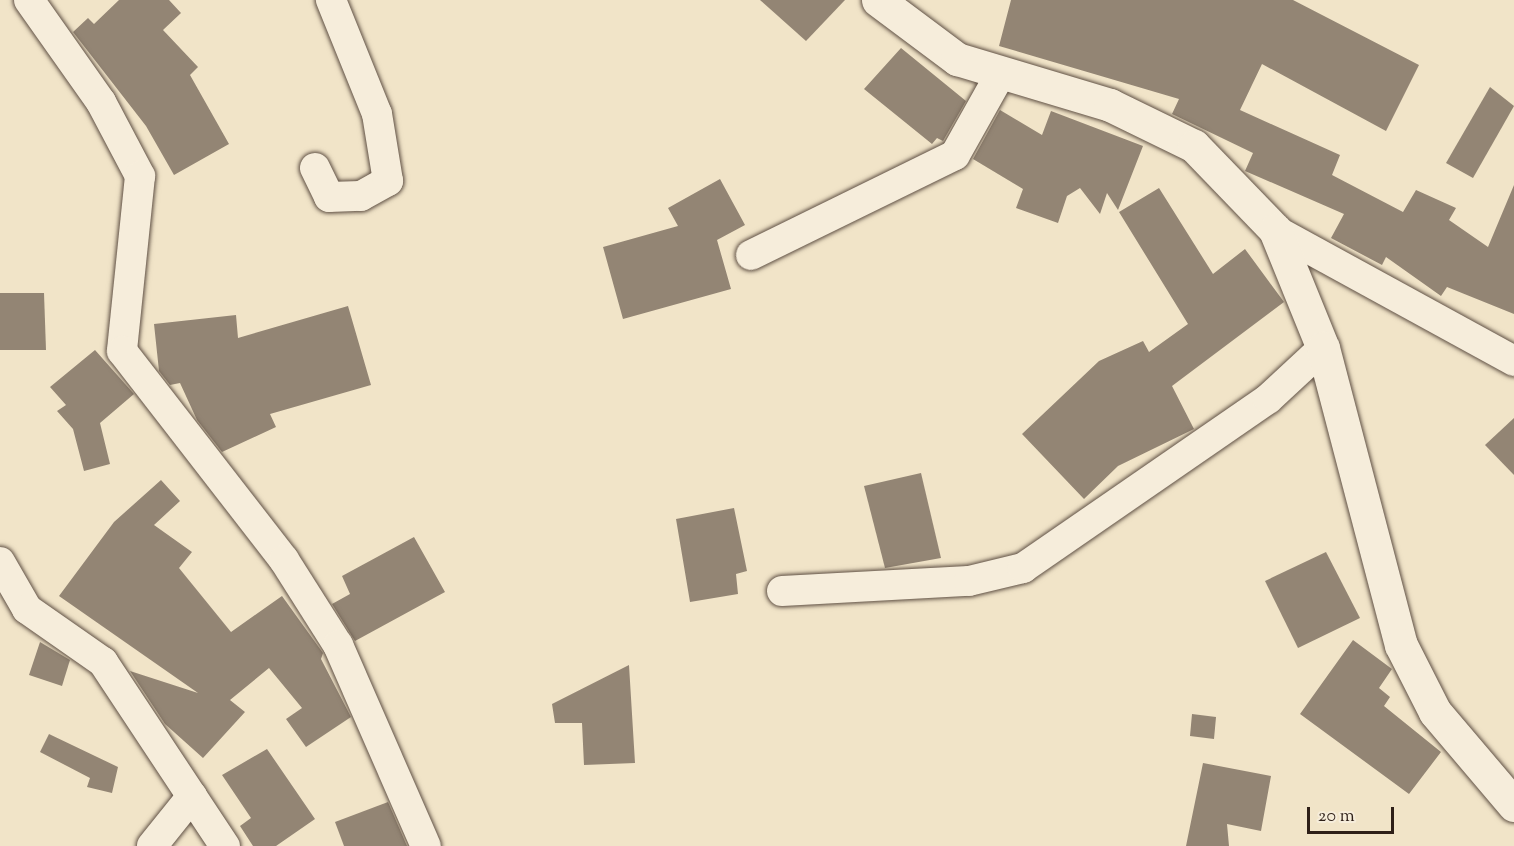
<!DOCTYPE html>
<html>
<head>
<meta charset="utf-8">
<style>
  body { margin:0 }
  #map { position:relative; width:1514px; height:846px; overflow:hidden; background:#f1e4c8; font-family:"Sorts Mill Goudy",serif }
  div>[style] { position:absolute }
  .building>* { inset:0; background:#938574 }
  .roads { filter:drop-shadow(0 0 2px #5f5044) drop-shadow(0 0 2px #5f5044) }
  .street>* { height:30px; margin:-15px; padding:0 15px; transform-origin:15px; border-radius:15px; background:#f6eddb }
  .secondary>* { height:33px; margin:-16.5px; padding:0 16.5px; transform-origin:16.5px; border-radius:16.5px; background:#f6eddb }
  span { translate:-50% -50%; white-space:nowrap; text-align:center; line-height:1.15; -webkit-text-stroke:5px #f6eddb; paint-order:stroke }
  .scale { position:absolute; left:1307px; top:807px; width:87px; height:27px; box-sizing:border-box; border:3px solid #2e1f18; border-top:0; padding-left:8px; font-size:18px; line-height:21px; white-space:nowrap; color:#2e1f18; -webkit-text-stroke:4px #f6eddb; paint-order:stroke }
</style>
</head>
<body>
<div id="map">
  <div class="building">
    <i style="clip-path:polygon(119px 0,169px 0,181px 13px,163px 30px,198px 67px,190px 75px,229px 144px,174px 175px,146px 126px,73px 32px,88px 18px,94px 24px)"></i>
    <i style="clip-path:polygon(760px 0,845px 0,806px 41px)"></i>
    <i style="clip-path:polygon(1011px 0,1293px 0,1419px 65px,1386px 131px,1262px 64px,1240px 110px,1340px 155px,1332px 175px,1403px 212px,1416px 190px,1456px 208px,1449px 220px,1488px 247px,1514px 185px,1514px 314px,1447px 287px,1441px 296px,1386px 257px,1382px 265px,1331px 238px,1344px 214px,1245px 171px,1253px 153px,1172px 114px,1179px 99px,999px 46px)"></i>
    <i style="clip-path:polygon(901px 48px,966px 101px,943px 141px,937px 138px,932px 144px,864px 89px)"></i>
    <i style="clip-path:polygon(1490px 87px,1514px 106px,1473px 178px,1446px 163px)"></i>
    <i style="clip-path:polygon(1000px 110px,1042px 135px,1051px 111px,1143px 146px,1118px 210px,1107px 193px,1100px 214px,1080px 188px,1067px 196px,1058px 223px,1016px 208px,1023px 189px,973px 159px)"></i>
    <i style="clip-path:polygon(720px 179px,745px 225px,717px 240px,731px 289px,623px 319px,603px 247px,678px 226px,668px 208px)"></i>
    <i style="clip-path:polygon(1159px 188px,1213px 274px,1245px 249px,1284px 302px,1172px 386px,1194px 429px,1118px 466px,1084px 499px,1022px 434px,1099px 361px,1143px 341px,1149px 352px,1188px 324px,1119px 212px)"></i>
    <i style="clip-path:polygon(0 293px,44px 293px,46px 350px,0 350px)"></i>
    <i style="clip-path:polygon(348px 306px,371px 385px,270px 414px,276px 427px,222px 452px,197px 420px,180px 383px,170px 385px,159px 371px,154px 324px,236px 315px,238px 338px)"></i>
    <i style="clip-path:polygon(95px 350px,134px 394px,100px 423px,110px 464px,84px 471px,73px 429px,57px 411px,66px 405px,50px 387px)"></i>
    <i style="clip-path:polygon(1514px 418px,1514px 475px,1485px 445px)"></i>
    <i style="clip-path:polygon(921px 473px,941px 558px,885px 568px,864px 486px)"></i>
    <i style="clip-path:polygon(161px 480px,180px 501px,154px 525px,192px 552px,179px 568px,231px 632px,282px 596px,323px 653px,321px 659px,351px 717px,306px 747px,286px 719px,302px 708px,269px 668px,230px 700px,245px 712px,203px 758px,165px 724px,130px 671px,198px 693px,59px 596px,114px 522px)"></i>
    <i style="clip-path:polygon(734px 508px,747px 571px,736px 574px,738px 594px,690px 602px,676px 519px)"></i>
    <i style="clip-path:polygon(414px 537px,445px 592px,355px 641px,332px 604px,350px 594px,342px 576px)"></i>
    <i style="clip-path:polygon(1326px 552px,1360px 618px,1298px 648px,1265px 581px)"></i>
    <i style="clip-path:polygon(1353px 640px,1392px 669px,1379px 688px,1390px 697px,1384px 706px,1441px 752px,1409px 794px,1300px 714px)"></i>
    <i style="clip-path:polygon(40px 642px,70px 660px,62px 686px,29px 675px)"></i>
    <i style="clip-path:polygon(629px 665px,635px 763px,584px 765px,582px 723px,555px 723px,552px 704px)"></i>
    <i style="clip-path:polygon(1192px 714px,1216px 717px,1214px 739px,1190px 736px)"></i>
    <i style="clip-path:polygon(49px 734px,118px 767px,112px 793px,87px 787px,90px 778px,40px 752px)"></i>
    <i style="clip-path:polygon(267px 749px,315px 819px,276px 846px,253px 846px,240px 826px,251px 818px,222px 775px)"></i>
    <i style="clip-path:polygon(1203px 763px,1271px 776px,1261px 831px,1227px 824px,1229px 846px,1186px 846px)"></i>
    <i style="clip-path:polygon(388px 802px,407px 846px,344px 846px,335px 822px)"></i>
  </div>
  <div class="roads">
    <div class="street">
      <i style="left:29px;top:0;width:125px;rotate:54.8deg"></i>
      <i style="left:101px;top:102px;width:84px;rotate:62.2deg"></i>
      <i style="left:140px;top:176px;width:176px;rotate:95.9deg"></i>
      <i style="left:122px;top:351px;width:264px;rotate:52.2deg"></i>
      <i style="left:284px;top:560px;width:101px;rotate:57.6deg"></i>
      <i style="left:338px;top:645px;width:219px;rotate:66.4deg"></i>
      <i style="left:315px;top:168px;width:32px;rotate:64deg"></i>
      <i style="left:329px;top:197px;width:32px;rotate:-2deg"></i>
      <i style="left:361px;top:196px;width:31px;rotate:-29deg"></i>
      <i style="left:388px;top:181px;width:68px;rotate:-99.3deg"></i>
      <i style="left:377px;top:114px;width:123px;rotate:-112deg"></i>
      <i style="left:1275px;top:230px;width:273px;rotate:28.7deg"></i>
      <i style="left:751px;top:255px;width:227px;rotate:-26.1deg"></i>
      <i style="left:955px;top:155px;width:94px;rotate:-60.7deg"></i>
      <i style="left:0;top:562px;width:54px;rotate:60.1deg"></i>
      <i style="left:27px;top:609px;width:93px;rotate:34.9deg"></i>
      <i style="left:103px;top:662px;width:221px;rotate:56.5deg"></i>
      <i style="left:782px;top:591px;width:187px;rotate:-3.1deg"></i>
      <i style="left:969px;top:581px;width:56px;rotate:-13.5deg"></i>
      <i style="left:1023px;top:568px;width:298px;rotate:-34.6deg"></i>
      <i style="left:1268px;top:399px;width:75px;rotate:-42.8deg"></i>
      <i style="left:152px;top:846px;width:64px;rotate:-51.3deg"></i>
    </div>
    <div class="secondary">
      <i style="left:878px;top:0;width:99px;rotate:36.8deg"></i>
      <i style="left:957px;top:59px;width:160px;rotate:16.7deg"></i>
      <i style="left:1110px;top:105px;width:93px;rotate:26deg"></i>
      <i style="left:1194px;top:146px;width:117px;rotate:46deg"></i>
      <i style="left:1275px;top:230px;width:127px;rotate:67.9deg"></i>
      <i style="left:1323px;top:348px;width:307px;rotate:75.3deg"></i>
      <i style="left:1401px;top:645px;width:75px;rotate:63.1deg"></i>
      <i style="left:1435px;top:712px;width:122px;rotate:49.7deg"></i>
    </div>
  </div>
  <div class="scale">20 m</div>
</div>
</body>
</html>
